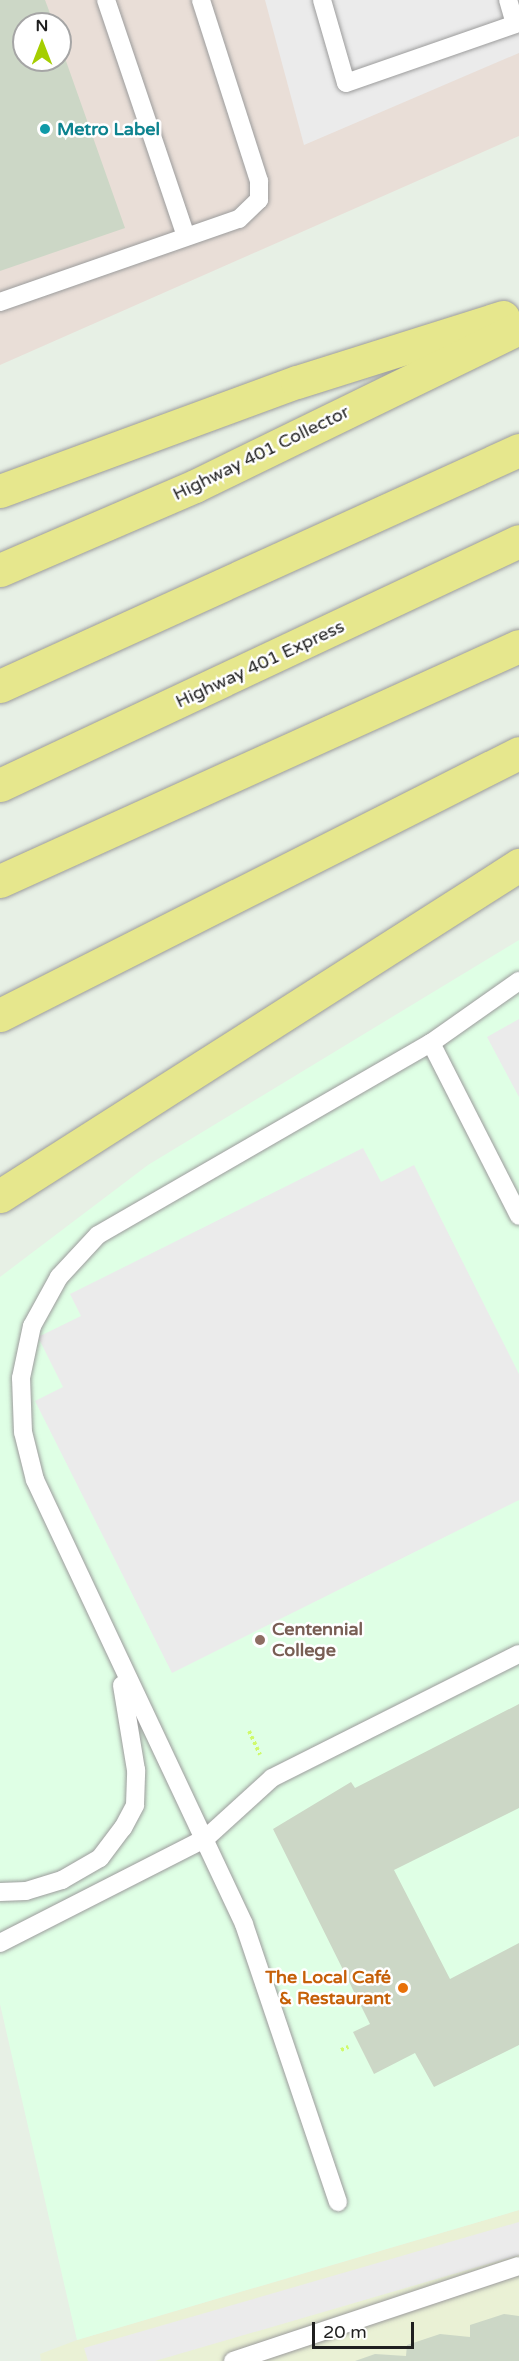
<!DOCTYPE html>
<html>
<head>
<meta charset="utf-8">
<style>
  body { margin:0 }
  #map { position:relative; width:519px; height:2361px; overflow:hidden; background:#e7f0e5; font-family:"Varela Round",sans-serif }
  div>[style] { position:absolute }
  .commercial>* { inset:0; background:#eaf1d5 }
  .industrial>* { inset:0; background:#e9ded7 }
  .education>* { inset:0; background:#dfffe5 }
  .parking>* { inset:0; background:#ebebeb }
  .building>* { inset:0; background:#ccd7c6 }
  .path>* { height:4px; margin-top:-2px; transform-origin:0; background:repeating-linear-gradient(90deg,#cffa6c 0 3px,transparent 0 6px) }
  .roads { filter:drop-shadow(0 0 2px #9c9c9c) drop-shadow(0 0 2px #9c9c9c) }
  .lane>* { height:18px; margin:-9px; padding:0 9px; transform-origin:9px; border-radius:9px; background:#fff }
  .highway>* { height:33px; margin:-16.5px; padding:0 16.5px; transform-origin:16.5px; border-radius:16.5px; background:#e6e78d }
  .dots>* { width:16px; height:16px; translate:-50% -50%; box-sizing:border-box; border:3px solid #fff; border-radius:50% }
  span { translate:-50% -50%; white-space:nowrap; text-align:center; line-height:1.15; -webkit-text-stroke:5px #fff; paint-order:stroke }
  .culture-label { font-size:18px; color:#0d838f; font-weight:700 }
  .left { translate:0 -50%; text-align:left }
  .street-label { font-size:18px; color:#1f1f1f }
  .education-label { font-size:18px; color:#785e54; font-weight:700 }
  .food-label { font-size:18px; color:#c56008; font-weight:700 }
  .right { translate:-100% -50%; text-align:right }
  .north { position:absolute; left:12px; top:12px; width:60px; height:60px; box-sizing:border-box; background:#fff; border:2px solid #a5a5a5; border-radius:50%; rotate:0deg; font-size:16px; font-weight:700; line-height:24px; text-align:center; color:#1f1f1f }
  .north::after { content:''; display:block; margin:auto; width:21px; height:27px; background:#a5ce00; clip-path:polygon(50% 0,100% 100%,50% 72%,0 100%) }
  .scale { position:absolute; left:312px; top:2322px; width:102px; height:27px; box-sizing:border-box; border:3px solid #1f1f1f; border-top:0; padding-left:8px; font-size:18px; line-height:21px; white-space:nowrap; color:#1f1f1f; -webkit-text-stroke:4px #fff; paint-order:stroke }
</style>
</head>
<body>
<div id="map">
  <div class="commercial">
    <i style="clip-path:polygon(519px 2210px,519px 2361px,41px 2361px,40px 2354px,77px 2340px)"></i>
  </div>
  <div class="industrial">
    <i style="clip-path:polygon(evenodd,0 0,519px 0,519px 136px,0 365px,0 0,24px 24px,60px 24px,60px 60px,24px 60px,24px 24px)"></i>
  </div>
  <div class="education">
    <i style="clip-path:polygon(519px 940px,519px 2210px,77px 2340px,0 2004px,0 1277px,148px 1165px)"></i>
  </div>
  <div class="parking">
    <i style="clip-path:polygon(265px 0,519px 0,519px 53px,304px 145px)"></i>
    <i style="clip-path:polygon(519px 1019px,519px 1097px,487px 1037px)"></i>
    <i style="clip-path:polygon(363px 1148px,381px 1182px,414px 1165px,519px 1374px,519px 1500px,172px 1673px,35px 1401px,63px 1387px,38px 1337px,81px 1316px,70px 1294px)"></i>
    <i style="clip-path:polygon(519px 2222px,519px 2255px,155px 2361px,88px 2361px,84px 2348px)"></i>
  </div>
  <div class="building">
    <i style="clip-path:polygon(0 0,45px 0,54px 24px,24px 24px,24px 60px,60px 60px,60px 44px,125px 228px,0 271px)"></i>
    <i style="clip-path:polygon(519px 1704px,519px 1808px,394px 1870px,450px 1979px,519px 1943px,519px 2045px,434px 2087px,415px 2053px,374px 2074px,353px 2032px,370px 2024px,273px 1829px,351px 1782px,355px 1788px)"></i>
    <i style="clip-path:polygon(504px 2314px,519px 2316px,519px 2361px,355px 2361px,375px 2354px,406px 2356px,407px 2345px,440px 2334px,470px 2337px,470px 2325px)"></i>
  </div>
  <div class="path">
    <i style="left:249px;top:1731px;width:26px;rotate:65deg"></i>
    <i style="left:341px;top:2050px;width:8px;rotate:-23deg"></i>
  </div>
  <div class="roads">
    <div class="lane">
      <i style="left:106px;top:0;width:249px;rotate:71.3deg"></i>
      <i style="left:322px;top:0;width:86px;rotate:73.9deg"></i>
      <i style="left:346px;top:83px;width:179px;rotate:-19.2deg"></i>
      <i style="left:515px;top:24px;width:25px;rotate:-106deg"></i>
      <i style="left:0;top:302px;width:253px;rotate:-19.2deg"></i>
      <i style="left:239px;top:219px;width:28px;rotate:-44deg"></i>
      <i style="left:259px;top:200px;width:19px;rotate:-90deg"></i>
      <i style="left:259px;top:181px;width:190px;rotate:-107.8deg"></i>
      <i style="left:431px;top:1043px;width:194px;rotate:63deg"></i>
      <i style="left:0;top:1892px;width:26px;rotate:-2deg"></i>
      <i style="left:26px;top:1891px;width:38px;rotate:-17deg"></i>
      <i style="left:62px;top:1880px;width:44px;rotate:-30.1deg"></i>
      <i style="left:100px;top:1858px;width:38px;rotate:-53deg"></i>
      <i style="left:123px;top:1828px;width:26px;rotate:-62deg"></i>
      <i style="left:135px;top:1805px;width:35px;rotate:-88deg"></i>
      <i style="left:136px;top:1770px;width:86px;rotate:-99.4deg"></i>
      <i style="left:0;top:1943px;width:231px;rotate:-27deg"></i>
      <i style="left:206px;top:1838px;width:89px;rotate:-42.3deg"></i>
      <i style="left:272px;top:1778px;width:276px;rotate:-26.7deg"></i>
      <i style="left:338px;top:2202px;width:293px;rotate:-108.7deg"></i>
      <i style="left:244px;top:1924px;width:491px;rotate:-115.2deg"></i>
      <i style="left:35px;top:1480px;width:49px;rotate:-104deg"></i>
      <i style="left:23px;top:1432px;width:54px;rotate:-92.1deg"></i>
      <i style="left:21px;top:1378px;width:53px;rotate:-78.1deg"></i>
      <i style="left:32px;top:1326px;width:56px;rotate:-61.1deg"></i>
      <i style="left:59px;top:1277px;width:57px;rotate:-47.1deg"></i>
      <i style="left:98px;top:1235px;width:384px;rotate:-30deg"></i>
      <i style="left:431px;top:1043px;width:108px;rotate:-35.2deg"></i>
      <i style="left:233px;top:2361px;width:301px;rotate:-18.4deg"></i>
    </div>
    <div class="highway">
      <i style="left:0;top:491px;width:316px;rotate:-20.2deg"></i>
      <i style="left:297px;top:382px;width:216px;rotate:-17.5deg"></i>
      <i style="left:0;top:570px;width:212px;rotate:-23.3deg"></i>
      <i style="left:195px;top:486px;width:360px;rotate:-26deg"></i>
      <i style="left:0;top:686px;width:570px;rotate:-24.45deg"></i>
      <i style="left:0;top:785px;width:573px;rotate:-25.18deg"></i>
      <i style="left:0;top:881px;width:570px;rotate:-24.36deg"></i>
      <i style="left:0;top:1015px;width:581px;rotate:-26.79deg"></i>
      <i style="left:0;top:1196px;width:616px;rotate:-32.53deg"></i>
    </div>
  </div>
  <div class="dots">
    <i style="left:45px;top:129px;background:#0f9aa8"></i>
    <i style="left:260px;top:1640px;background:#8d6e63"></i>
    <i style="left:403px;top:1988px;background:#e8710a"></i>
  </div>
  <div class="culture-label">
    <span class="left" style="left:57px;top:129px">Metro Label</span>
  </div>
  <div class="street-label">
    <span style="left:261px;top:453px;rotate:-26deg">Highway 401 Collector</span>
    <span style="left:260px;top:664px;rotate:-25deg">Highway 401 Express</span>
  </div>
  <div class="education-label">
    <span class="left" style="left:272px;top:1640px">Centennial<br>College</span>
  </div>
  <div class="food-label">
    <span class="right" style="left:391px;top:1988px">The Local Café<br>&amp; Restaurant</span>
  </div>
  <div class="north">N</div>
  <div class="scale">20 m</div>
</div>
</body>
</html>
